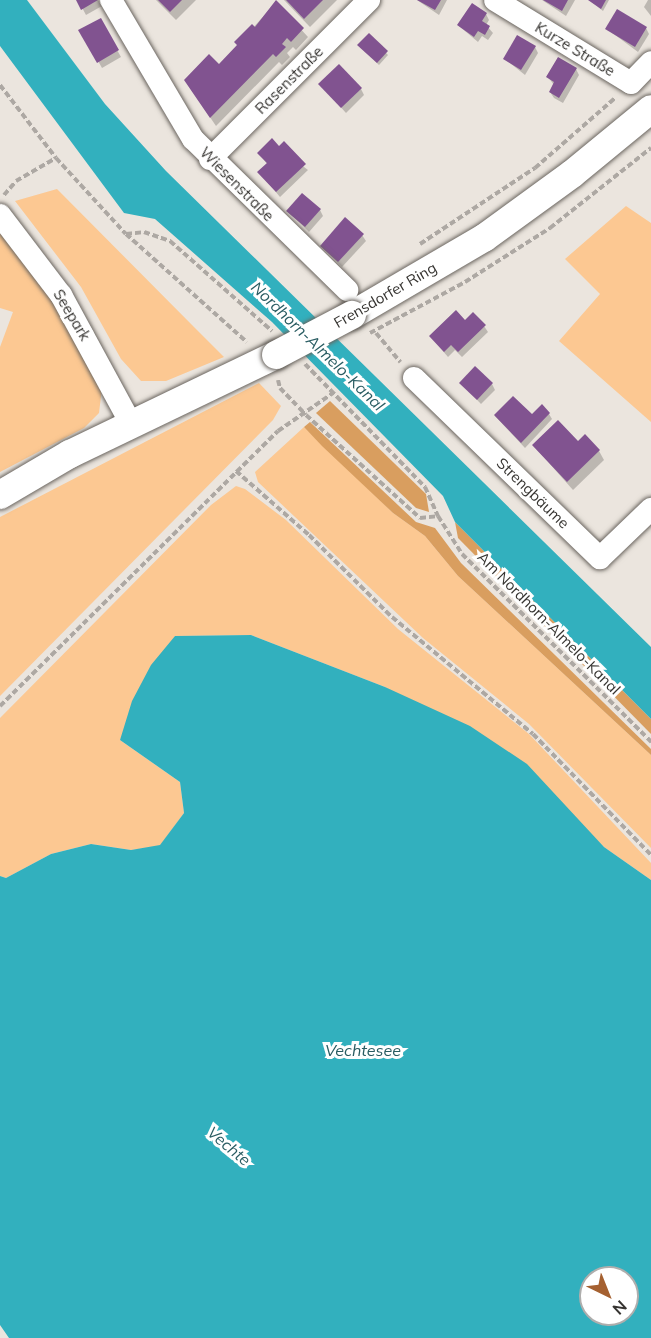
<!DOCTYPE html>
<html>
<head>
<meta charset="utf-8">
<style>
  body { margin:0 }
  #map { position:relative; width:651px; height:1338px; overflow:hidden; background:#ebe5de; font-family:Mulish,sans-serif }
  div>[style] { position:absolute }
  .green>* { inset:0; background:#fcc892 }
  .forest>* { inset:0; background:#d99e5f }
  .water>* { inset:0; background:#32b0be }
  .shadow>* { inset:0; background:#0003 }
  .building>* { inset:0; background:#815390 }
  .path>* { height:4px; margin-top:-2px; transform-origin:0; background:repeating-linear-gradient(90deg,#ada8a3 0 6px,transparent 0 9px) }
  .roads { filter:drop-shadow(0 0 2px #6a655f) drop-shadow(0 0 2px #6a655f) }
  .minor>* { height:22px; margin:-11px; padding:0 11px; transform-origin:11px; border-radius:11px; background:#fff }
  .tertiary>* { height:28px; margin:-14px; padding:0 14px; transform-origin:14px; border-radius:14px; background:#fff }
  .bridges { filter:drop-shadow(0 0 2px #6a655f) drop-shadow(0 0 2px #6a655f) }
  .tertiary-bridge>* { height:28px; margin:-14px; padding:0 14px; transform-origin:14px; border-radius:14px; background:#fff }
  span { translate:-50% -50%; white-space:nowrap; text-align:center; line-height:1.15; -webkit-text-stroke:6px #fff; paint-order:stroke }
  .street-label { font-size:15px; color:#363431 }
  .water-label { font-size:16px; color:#295c62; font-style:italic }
  .north { position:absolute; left:579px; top:1266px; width:60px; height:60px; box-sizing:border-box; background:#fff; border:2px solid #afaead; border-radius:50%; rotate:137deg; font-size:16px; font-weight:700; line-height:24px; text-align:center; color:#363431 }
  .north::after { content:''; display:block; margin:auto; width:21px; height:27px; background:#a56131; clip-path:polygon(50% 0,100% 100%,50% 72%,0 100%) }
</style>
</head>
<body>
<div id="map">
  <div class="green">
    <i style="clip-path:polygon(57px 189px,194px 327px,224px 357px,166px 381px,141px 381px,121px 359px,81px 287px,15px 201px)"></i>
    <i style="clip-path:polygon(626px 206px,651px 223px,651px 422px,559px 341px,600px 294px,565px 259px)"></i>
    <i style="clip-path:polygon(0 233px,46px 287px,102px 388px,99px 413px,84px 428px,0 472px,0 347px,13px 312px,0 308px)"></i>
    <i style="clip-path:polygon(259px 383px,281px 406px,273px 420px,0 696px,0 517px)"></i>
    <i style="clip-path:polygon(304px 427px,393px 513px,425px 536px,458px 576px,651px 755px,651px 848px,529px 724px,423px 638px,258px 482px,255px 472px)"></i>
    <i style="clip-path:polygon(236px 486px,245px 489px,286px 520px,398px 629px,529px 734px,651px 863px,651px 880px,604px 847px,584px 828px,385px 687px,251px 635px,175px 636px,120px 740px,180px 782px,184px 813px,160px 846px,131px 850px,91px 844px,51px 854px,6px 878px,0 876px,0 718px,211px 505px)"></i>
  </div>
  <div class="forest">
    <i style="clip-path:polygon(330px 401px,426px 494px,429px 512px,416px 508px,316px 413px)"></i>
    <i style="clip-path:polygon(310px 422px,416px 522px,435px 528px,461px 563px,651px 749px,651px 755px,458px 576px,425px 536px,393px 513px,322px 446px,304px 427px)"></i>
    <i style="clip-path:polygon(455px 522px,651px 719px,651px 734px,458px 538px)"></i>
  </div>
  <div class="water">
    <i style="clip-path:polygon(0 0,27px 0,105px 104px,166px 171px,651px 647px,651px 719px,455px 522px,443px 496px,272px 322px,155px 219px,124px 213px,0 46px)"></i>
    <i style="clip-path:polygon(evenodd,251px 635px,385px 687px,470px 726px,527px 764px,604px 847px,651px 880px,651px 1338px,9px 1338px,0 1325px,0 876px,6px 878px,51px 854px,91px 844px,131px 850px,160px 845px,184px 813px,180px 782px,120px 740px,132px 701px,151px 665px,175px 636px,251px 635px,591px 1278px,627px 1278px,627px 1314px,591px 1314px,591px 1278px)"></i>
  </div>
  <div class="shadow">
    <i style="clip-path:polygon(78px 0,98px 0,102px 6px,86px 15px)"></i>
    <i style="clip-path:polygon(156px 0,196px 0,176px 20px)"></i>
    <i style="clip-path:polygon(284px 0,337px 0,310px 27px)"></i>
    <i style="clip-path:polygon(417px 0,447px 0,439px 15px)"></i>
    <i style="clip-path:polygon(542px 0,575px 0,566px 16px)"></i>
    <i style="clip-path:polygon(589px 0,609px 0,603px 11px)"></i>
    <i style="clip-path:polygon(648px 0,651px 0,651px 16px,644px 7px)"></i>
    <i style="clip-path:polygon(276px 2px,308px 37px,296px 50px,293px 47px,287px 53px,290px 57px,282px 65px,279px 62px,216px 126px,191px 89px,219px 66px)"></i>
    <i style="clip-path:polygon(486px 14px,489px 20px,486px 25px,493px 33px,488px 40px,482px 36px,478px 42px,459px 26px)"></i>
    <i style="clip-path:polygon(100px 20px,121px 57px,102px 68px,81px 31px)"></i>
    <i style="clip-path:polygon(646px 28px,649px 34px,638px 52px,607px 29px)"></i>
    <i style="clip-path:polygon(369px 36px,388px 55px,379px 65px,361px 48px)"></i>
    <i style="clip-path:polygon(535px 47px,538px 53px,525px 75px,505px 59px)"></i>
    <i style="clip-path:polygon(576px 69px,579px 75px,563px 103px,554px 98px,550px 92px,554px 85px,548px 77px)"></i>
    <i style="clip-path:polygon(320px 84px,361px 89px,364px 95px,346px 113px)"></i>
    <i style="clip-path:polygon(279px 148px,308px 170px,280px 197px,259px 172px,267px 164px,259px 153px)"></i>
    <i style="clip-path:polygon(320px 210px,323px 216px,309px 232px,288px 211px)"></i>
    <i style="clip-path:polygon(362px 235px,366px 241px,342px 267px,321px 246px)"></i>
    <i style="clip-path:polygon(465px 322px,484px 326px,488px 332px,462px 357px,455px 350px,448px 357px,430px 336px)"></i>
    <i style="clip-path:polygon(461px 383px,492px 384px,495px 390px,481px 404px)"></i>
    <i style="clip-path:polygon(549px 414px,552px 419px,525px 448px,495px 416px)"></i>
    <i style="clip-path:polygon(578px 443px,599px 451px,604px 460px,573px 490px,533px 445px)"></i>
  </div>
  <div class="building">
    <i style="clip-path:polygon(76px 0,98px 0,81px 10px)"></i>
    <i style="clip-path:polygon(158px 0,182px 0,170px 12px)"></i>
    <i style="clip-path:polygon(276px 0,304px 28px,291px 42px,287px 38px,282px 44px,286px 47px,276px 57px,273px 54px,210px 118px,184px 80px,209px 54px,219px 64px,237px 45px,234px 42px,252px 24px,255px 27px)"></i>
    <i style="clip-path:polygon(286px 0,323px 0,304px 19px)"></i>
    <i style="clip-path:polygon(417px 0,441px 0,435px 10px)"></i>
    <i style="clip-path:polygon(543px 0,568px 0,562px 11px)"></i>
    <i style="clip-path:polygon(588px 0,606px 0,601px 9px)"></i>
    <i style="clip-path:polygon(472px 3px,487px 13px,482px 21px,490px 26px,485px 35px,478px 31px,474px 37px,457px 25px)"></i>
    <i style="clip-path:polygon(617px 9px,647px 27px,635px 47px,605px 29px)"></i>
    <i style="clip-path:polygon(101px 18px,119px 50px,97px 63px,78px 30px)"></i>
    <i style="clip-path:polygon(369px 33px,388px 51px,377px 63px,357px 45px)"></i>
    <i style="clip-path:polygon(517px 35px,536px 46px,521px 70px,503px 59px)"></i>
    <i style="clip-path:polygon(558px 57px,577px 68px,559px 98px,549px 92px,554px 82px,546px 77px)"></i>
    <i style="clip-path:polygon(339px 64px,362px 88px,341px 108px,318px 84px)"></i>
    <i style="clip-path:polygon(272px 138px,279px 146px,284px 141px,306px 164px,276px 192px,257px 172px,267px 163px,257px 153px)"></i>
    <i style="clip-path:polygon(302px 193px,321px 209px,305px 227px,286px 211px)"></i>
    <i style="clip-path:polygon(345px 217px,364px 234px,338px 262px,320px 246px)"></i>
    <i style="clip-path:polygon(456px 310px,465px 320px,473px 312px,486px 325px,458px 352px,451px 345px,444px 352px,429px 336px)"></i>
    <i style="clip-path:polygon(475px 366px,493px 383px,477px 400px,459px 383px)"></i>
    <i style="clip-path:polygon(513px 396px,532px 414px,542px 404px,550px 413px,521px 443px,494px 415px)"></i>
    <i style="clip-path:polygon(558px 420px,578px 441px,585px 434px,600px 450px,567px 482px,532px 445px)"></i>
  </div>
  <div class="path">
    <i style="left:0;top:85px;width:92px;rotate:52.5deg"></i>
    <i style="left:56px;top:158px;width:103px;rotate:47.4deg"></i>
    <i style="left:126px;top:234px;width:18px;rotate:-6deg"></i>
    <i style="left:144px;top:232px;width:28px;rotate:19deg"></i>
    <i style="left:170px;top:241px;width:136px;rotate:41.4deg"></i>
    <i style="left:4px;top:195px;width:18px;rotate:-49deg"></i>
    <i style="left:16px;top:181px;width:46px;rotate:-29.9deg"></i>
    <i style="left:126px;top:234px;width:162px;rotate:41.8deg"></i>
    <i style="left:420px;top:244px;width:138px;rotate:-33.5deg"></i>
    <i style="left:535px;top:168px;width:106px;rotate:-41.2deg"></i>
    <i style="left:370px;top:333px;width:108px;rotate:-28.2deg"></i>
    <i style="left:465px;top:282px;width:101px;rotate:-32.4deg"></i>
    <i style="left:550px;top:228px;width:129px;rotate:-38.4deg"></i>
    <i style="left:376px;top:333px;width:38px;rotate:50deg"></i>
    <i style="left:305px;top:364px;width:172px;rotate:45.7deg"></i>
    <i style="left:425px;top:487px;width:32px;rotate:66deg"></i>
    <i style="left:438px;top:516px;width:45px;rotate:57.7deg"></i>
    <i style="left:462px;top:554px;width:267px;rotate:44.8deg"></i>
    <i style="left:278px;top:380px;width:8px;rotate:76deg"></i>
    <i style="left:280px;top:388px;width:37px;rotate:46deg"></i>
    <i style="left:306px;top:415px;width:154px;rotate:42.1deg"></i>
    <i style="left:420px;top:518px;width:18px;rotate:-6deg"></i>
    <i style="left:236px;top:471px;width:97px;rotate:41.2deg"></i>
    <i style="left:309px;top:535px;width:117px;rotate:44.7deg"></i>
    <i style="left:392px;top:617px;width:183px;rotate:39.7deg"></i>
    <i style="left:533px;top:734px;width:169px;rotate:45.7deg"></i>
    <i style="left:0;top:706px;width:391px;rotate:-44.7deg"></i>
    <i style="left:278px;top:431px;width:67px;rotate:-34.6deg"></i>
  </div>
  <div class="roads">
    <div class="minor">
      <i style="left:111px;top:0;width:161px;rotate:59.5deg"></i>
      <i style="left:193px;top:139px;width:216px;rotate:44.4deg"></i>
      <i style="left:495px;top:0;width:159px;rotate:31.4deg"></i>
      <i style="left:631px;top:83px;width:29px;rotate:-46deg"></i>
      <i style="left:210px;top:159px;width:225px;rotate:-45deg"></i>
      <i style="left:0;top:215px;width:101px;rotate:52.7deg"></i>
      <i style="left:61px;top:295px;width:147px;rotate:61.5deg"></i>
      <i style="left:414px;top:378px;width:259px;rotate:44.1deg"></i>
      <i style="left:600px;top:558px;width:71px;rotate:-43.9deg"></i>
    </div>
    <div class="tertiary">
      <i style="left:352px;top:315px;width:153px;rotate:-30.3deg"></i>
      <i style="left:484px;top:238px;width:109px;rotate:-36deg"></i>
      <i style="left:572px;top:174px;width:102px;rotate:-39.4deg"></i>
      <i style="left:0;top:495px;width:81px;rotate:-30.4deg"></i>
      <i style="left:70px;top:454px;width:229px;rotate:-25.7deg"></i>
    </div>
  </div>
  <div class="bridges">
    <div class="tertiary-bridge">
      <i style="left:276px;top:355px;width:86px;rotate:-27.8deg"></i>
    </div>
  </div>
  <div class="street-label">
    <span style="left:575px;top:49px;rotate:31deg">Kurze Straße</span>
    <span style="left:289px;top:80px;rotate:-45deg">Rasenstraße</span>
    <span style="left:237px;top:184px;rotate:45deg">Wiesenstraße</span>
    <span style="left:385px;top:295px;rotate:-30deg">Frensdorfer Ring</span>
    <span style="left:72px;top:315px;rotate:59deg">Seepark</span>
    <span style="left:533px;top:493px;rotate:44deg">Strengbäume</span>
    <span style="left:549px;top:623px;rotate:45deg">Am Nordhorn-Almelo-Kanal</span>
  </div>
  <div class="water-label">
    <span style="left:318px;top:346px;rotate:44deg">Nordhorn-Almelo-Kanal</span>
    <span style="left:363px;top:1050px">Vechtesee</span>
    <span style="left:229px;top:1146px;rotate:40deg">Vechte</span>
  </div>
  <div class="north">N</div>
</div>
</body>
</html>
